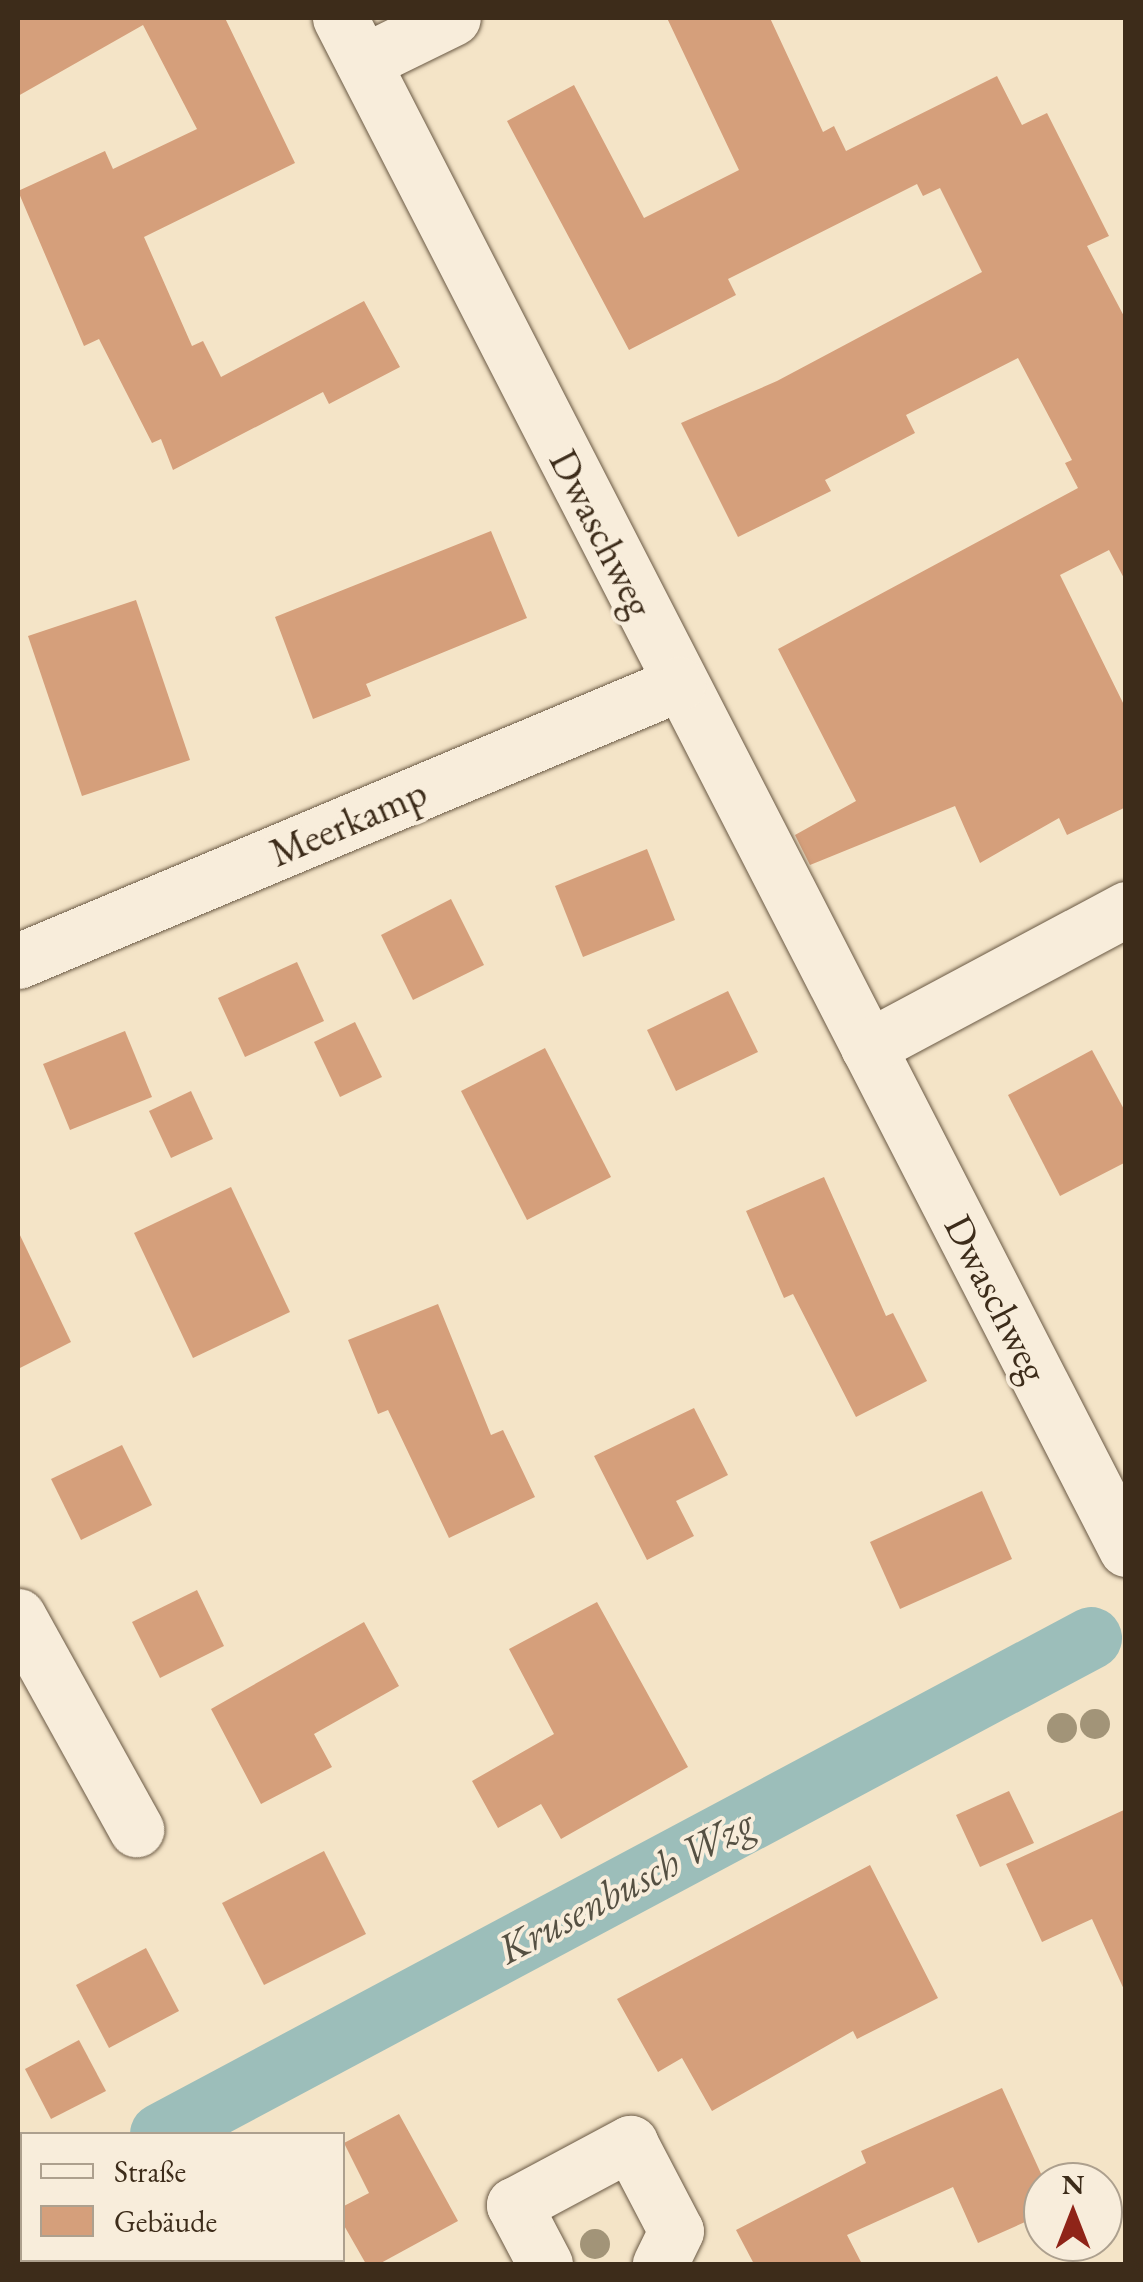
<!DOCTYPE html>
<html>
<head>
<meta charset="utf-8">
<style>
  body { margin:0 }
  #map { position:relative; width:1143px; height:2282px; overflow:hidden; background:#f4e4c7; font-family:"EB Garamond",serif }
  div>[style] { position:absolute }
  .canal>* { height:62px; margin:-31px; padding:0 31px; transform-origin:31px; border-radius:31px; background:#9cbeba }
  .building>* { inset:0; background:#d59f7b }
  .roads { filter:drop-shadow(0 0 2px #6b5a45) drop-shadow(0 0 2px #6b5a45) }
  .minor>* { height:55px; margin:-27.5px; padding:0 27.5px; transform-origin:27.5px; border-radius:27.5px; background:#f8eddb }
  .trees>* { width:30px; height:30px; margin:-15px; border-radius:50%; background:#a29478 }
  span { translate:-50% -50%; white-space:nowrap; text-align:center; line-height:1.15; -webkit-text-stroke:8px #f8eddb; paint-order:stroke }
  .street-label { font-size:40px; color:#3d2c1a }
  .water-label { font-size:42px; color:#555042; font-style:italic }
  .frame { position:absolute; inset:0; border:20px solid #3d2c1a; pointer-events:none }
  .legend { position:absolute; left:20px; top:2132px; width:325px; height:130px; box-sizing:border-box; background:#f8eddb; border:2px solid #ada08e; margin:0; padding:12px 18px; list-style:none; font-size:30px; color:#3d2c1a }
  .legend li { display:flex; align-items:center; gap:20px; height:50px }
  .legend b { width:50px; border:2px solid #ada08e }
  .north { position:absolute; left:1023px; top:2162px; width:100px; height:100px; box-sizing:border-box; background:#f8eddb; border:2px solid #ada08e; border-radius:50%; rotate:0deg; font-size:28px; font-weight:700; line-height:40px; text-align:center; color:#3d2c1a }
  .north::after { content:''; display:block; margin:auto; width:35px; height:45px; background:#8f2418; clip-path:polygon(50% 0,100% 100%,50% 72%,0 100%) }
</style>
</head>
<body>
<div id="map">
  <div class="canal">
    <i style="left:161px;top:2134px;width:1054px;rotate:-28.07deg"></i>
    <i style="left:18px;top:2211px;width:5px;rotate:-37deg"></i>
  </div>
  <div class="building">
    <i style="clip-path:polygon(18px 18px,225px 18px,295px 163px,144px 237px,192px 346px,203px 341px,221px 377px,364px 301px,400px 367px,329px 404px,323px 392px,173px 470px,161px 439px,152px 443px,99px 339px,84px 346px,18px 191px,105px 151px,113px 169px,197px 129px,143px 25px,18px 96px)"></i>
    <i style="clip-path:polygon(667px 18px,770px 18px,823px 132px,834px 126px,846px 151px,997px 76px,1022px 125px,1047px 113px,1109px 236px,1087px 246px,1126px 320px,1126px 582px,1109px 550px,1060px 575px,1126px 709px,1126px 807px,1067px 835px,1059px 818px,980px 863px,955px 806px,810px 865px,795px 835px,856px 801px,778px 649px,1078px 488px,1065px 463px,1072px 460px,1018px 358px,906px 415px,915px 433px,825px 480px,831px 491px,738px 537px,681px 423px,777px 381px,982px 272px,940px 188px,923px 196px,917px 184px,728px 279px,736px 295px,629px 350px,507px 121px,574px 85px,644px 218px,739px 170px)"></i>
    <i style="clip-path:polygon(491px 531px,527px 618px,366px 684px,371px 696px,313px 719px,275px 617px)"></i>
    <i style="clip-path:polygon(136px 600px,190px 760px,82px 796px,28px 636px)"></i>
    <i style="clip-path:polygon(647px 849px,675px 920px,583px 957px,555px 886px)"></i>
    <i style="clip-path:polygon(451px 899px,484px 965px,413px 1000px,381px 935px)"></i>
    <i style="clip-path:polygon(297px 962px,324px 1021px,245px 1057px,218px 998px)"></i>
    <i style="clip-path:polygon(728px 991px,758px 1052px,676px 1091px,647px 1030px)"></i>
    <i style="clip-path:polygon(355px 1022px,382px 1077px,340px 1097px,314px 1042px)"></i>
    <i style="clip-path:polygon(125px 1031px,152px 1097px,70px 1130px,43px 1064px)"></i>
    <i style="clip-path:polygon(545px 1048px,611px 1177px,527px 1220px,461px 1091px)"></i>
    <i style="clip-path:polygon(1092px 1050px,1126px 1113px,1126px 1162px,1060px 1196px,1008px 1095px)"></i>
    <i style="clip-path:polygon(191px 1091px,213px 1139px,171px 1158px,149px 1111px)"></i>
    <i style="clip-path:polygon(824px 1177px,886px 1316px,893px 1313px,927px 1381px,856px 1417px,793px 1294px,784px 1298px,746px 1211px)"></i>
    <i style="clip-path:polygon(231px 1187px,290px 1312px,193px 1358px,134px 1233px)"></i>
    <i style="clip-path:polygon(18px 1231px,71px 1342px,18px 1369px)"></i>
    <i style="clip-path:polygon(438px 1304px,491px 1435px,503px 1430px,535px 1497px,449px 1538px,388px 1410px,378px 1414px,348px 1340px)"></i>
    <i style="clip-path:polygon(694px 1408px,728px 1475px,676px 1501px,694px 1536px,647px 1560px,594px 1456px)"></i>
    <i style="clip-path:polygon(122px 1445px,152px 1505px,81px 1540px,51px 1479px)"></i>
    <i style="clip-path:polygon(982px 1491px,1012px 1559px,900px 1609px,870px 1542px)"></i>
    <i style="clip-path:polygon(197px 1590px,224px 1646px,160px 1678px,132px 1622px)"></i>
    <i style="clip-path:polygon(597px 1602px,688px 1767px,561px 1839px,541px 1804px,498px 1828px,472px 1781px,554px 1734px,509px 1649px)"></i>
    <i style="clip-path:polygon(364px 1622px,399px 1686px,314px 1734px,332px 1767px,261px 1804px,211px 1709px)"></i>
    <i style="clip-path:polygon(1009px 1791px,1034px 1843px,980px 1867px,956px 1815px)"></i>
    <i style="clip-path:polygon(1126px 1809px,1126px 1994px,1092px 1919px,1042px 1942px,1006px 1864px)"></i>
    <i style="clip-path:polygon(324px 1851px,366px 1934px,264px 1985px,222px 1903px)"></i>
    <i style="clip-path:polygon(870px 1865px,938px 1998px,857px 2039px,853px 2031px,712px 2111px,682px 2058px,658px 2072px,617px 1999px)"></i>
    <i style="clip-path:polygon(146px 1948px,179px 2011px,109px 2048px,76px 1985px)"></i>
    <i style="clip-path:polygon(79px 2040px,106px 2091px,51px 2119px,25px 2069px)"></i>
    <i style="clip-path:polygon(1002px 2088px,1043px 2178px,1043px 2214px,978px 2243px,953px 2187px,847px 2235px,862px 2264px,754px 2264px,736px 2230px,866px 2163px,861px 2151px)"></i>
    <i style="clip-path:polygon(399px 2114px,458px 2221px,379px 2264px,366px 2264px,342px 2222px,342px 2207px,369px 2193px,344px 2143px)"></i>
  </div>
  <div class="roads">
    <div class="minor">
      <i style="left:340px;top:18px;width:1721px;rotate:62.82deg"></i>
      <i style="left:363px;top:62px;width:100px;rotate:-26.1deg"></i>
      <i style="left:18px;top:961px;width:716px;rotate:-22.77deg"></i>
      <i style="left:868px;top:1047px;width:293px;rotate:-28.1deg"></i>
      <i style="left:18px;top:1616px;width:244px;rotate:61deg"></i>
      <i style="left:545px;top:2264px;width:67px;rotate:-117.7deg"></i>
      <i style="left:514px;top:2205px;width:132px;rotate:-28.1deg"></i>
      <i style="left:630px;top:2143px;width:99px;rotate:62.4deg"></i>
      <i style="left:676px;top:2231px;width:37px;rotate:116deg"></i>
    </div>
  </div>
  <div class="trees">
    <i style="left:1095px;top:1724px"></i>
    <i style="left:1062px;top:1728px"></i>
    <i style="left:595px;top:2244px"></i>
  </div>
  <div class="street-label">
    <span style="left:602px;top:533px;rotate:63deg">Dwaschweg</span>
    <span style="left:348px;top:822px;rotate:-23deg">Meerkamp</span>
    <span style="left:997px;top:1298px;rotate:63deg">Dwaschweg</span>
  </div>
  <div class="water-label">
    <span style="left:626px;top:1886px;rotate:-28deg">Krusenbusch Wzg</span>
  </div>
  <div class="frame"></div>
  <ul class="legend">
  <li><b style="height:12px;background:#f8eddb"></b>Straße</li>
  <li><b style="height:28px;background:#d59f7b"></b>Gebäude</li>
  </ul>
  <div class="north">N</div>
</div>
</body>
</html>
